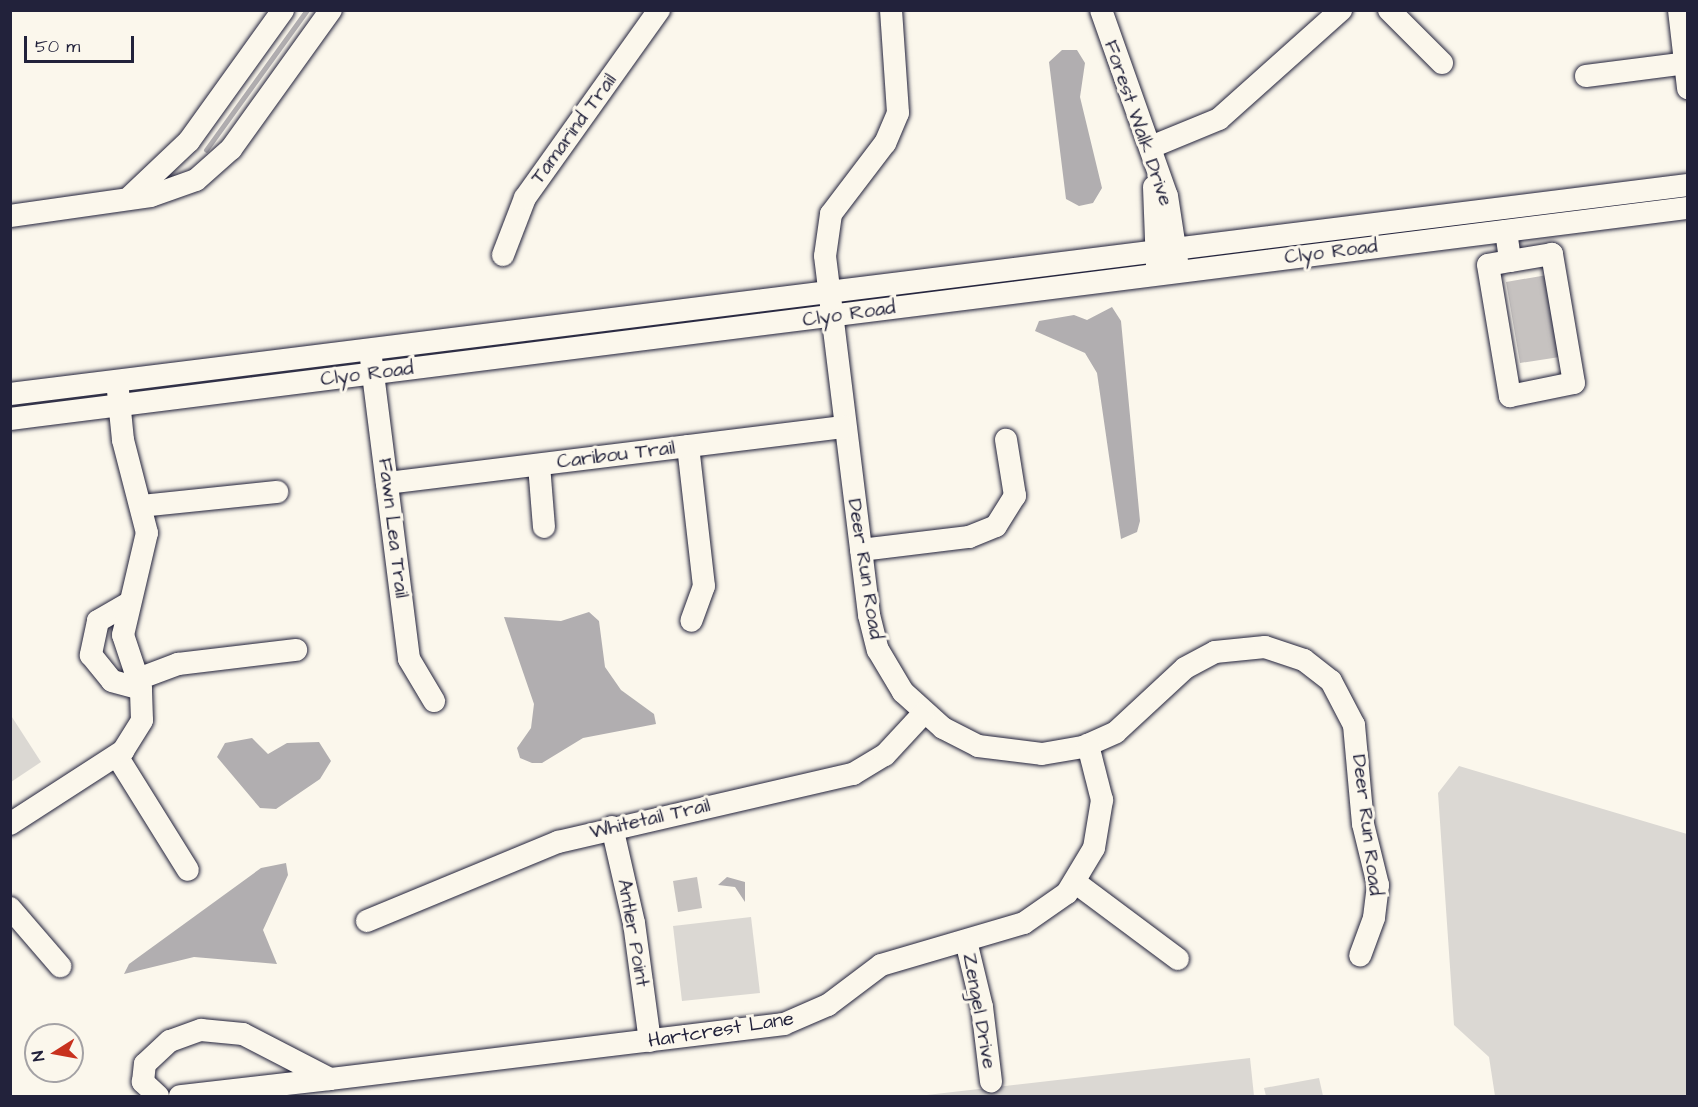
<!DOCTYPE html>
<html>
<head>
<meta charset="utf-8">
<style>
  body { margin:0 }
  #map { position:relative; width:1698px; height:1107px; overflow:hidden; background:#fbf7ec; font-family:"Architects Daughter",sans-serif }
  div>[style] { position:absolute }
  .green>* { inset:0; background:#dbd8d3 }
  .water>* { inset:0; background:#b1aeb0 }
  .stream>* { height:4.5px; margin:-2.25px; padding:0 2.25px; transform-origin:2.25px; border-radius:2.25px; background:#b1aeb0 }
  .building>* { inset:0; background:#c6c2c0 }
  .roads { filter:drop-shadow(0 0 2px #22223b) drop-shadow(0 0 2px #22223b) }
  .minor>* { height:22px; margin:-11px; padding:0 11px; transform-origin:11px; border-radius:11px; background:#fbf7ec }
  span { translate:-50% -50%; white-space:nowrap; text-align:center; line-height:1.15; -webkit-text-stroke:6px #fbf7ec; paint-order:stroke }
  .street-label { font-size:20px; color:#22223b }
  .frame { position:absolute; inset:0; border:12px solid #22223b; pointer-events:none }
  .north { position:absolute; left:24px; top:1023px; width:60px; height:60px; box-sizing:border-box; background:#fbf7ec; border:2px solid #a4a2a5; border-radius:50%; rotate:259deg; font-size:16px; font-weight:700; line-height:24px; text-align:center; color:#22223b }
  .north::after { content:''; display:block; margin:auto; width:21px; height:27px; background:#c8321e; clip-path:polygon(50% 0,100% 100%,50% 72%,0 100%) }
  .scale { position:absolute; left:24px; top:36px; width:110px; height:27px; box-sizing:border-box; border:3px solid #22223b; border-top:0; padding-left:8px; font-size:18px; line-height:21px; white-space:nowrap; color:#22223b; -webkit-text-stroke:4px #fbf7ec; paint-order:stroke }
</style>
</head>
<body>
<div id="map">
  <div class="green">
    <i style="clip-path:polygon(10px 714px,41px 762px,11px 782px,10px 782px)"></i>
    <i style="clip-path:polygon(1459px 766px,1687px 834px,1687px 1096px,1495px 1096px,1489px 1057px,1454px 1025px,1438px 793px)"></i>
    <i style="clip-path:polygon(751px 917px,760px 993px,682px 1001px,673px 926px)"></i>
    <i style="clip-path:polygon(1250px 1058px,1254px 1096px,918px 1096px)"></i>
    <i style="clip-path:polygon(1319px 1078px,1323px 1096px,1266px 1096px,1264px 1088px)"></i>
  </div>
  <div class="water">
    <i style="clip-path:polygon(1062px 50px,1077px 50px,1085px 63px,1080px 97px,1102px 188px,1093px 203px,1079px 206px,1066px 199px,1049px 62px)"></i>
    <i style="clip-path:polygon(1112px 307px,1121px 321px,1140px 521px,1137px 532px,1121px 539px,1097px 373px,1085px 353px,1035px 331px,1039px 321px,1074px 315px,1087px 320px)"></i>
    <i style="clip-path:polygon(589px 612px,599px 621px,605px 667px,621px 690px,654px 714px,656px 724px,583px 738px,542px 763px,532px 763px,520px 758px,517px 748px,531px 728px,534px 704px,504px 617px,561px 621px)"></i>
    <i style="clip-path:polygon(252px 738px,268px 754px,287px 743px,319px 742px,331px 761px,320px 779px,276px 809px,260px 808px,217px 757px,225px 743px)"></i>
    <i style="clip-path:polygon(286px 863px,288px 875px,263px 930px,277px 964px,194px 957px,124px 974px,129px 964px,261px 868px)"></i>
    <i style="clip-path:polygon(727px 877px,745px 882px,745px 902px,735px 887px,718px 885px)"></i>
  </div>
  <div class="stream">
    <i style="left:206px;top:150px;width:173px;rotate:-54.2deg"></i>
  </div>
  <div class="building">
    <i style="clip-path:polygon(1553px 274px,1566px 356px,1520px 363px,1506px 282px)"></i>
    <i style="clip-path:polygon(697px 877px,702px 908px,678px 912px,673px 881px)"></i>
  </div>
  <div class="roads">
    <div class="minor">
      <i style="left:891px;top:10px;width:103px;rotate:86.1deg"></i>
      <i style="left:898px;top:113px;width:33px;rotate:113deg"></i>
      <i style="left:885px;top:143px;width:89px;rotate:127.3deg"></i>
      <i style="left:831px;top:214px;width:42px;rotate:98.1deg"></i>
      <i style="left:825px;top:256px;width:362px;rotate:83deg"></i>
      <i style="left:869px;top:615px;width:36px;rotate:76deg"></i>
      <i style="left:878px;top:650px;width:49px;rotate:59.2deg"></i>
      <i style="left:903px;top:692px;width:54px;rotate:42deg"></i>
      <i style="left:943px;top:728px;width:39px;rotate:27deg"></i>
      <i style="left:978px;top:746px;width:64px;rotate:7.1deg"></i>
      <i style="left:1042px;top:754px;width:42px;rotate:-9.7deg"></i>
      <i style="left:1083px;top:747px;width:36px;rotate:-24deg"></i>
      <i style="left:1116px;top:732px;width:94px;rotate:-42.8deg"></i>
      <i style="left:1185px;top:668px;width:34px;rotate:-28deg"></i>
      <i style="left:1215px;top:652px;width:50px;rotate:-5.7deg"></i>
      <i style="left:1265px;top:647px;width:41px;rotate:18.4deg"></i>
      <i style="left:1304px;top:660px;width:34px;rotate:38deg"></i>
      <i style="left:1331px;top:681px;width:50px;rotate:62.4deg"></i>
      <i style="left:1354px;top:725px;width:99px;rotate:84.8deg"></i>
      <i style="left:1363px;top:824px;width:63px;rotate:76.2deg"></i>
      <i style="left:1378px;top:885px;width:33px;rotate:97deg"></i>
      <i style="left:1374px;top:918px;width:40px;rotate:110.2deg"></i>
      <i style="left:1101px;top:10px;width:197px;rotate:70.5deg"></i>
      <i style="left:1167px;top:196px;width:66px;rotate:81.3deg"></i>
      <i style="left:1389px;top:10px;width:75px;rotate:45deg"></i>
      <i style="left:1679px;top:10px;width:79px;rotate:83.4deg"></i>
      <i style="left:1586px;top:76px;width:103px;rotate:-7.3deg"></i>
      <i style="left:1151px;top:147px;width:74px;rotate:-22.4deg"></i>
      <i style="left:1219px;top:119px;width:164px;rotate:-41.8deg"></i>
      <i style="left:1154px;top:187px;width:78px;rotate:87.8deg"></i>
      <i style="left:131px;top:196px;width:80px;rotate:-43.5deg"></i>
      <i style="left:189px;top:141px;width:161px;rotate:-54.3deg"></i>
      <i style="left:10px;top:216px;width:142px;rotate:-8.1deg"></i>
      <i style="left:151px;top:196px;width:48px;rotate:-19.6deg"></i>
      <i style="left:196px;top:180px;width:47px;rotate:-41.5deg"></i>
      <i style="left:231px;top:149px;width:171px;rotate:-54.3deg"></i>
      <i style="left:1506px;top:231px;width:30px;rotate:82deg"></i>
      <i style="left:1510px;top:261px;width:22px;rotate:170deg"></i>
      <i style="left:1488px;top:265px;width:133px;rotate:80.5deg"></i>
      <i style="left:1510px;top:396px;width:65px;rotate:-11.5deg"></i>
      <i style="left:1574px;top:383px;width:131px;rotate:-99.7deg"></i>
      <i style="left:1552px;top:254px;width:43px;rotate:170.5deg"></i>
      <i style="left:503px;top:255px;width:61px;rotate:-68.9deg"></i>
      <i style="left:525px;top:198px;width:231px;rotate:-54.5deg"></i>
      <i style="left:371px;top:358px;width:303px;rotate:82.8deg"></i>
      <i style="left:409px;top:659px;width:49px;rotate:59.2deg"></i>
      <i style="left:10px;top:394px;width:1691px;rotate:-7.1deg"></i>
      <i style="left:10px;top:419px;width:1691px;rotate:-7.17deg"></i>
      <i style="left:688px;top:446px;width:141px;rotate:83.5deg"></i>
      <i style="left:704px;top:586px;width:37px;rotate:110deg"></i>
      <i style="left:539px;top:465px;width:62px;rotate:85.4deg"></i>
      <i style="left:387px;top:483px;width:461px;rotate:-7deg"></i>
      <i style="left:141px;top:506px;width:137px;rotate:-5.9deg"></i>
      <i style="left:861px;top:550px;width:109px;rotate:-6.9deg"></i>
      <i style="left:969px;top:537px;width:29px;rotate:-22deg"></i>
      <i style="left:996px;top:526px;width:36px;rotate:-58deg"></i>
      <i style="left:1015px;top:496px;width:57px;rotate:-99.1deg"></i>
      <i style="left:129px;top:603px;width:36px;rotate:150deg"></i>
      <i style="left:98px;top:621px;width:35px;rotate:102deg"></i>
      <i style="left:91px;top:655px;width:33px;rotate:51deg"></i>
      <i style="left:112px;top:681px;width:30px;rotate:15deg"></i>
      <i style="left:138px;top:679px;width:43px;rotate:-20.6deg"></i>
      <i style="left:178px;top:664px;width:119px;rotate:-6.8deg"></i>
      <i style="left:117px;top:756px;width:134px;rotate:58.1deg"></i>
      <i style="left:10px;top:824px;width:135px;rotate:-32.9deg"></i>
      <i style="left:123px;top:751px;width:36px;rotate:-58deg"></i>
      <i style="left:142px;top:720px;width:31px;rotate:-92deg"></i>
      <i style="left:141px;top:689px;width:57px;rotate:-108.4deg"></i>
      <i style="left:123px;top:635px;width:105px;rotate:-76.8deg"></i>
      <i style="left:147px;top:533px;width:96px;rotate:-104.5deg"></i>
      <i style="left:123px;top:440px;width:49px;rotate:-95.8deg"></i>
      <i style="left:612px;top:827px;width:98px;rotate:77.1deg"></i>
      <i style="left:634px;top:923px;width:119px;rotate:82.3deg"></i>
      <i style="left:1076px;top:883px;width:127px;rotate:36.7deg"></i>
      <i style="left:10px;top:908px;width:77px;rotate:49.2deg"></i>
      <i style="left:367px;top:921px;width:207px;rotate:-22.5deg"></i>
      <i style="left:558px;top:842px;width:303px;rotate:-13deg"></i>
      <i style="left:853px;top:774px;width:37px;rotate:-31deg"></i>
      <i style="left:885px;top:755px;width:56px;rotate:-47.2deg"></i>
      <i style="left:966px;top:941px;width:68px;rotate:76.4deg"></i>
      <i style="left:982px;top:1007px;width:75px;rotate:83.1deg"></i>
      <i style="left:330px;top:1079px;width:457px;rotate:-6.9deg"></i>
      <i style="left:784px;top:1024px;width:48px;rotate:-23.4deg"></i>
      <i style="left:828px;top:1005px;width:66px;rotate:-37deg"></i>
      <i style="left:881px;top:965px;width:149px;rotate:-16.4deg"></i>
      <i style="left:1024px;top:923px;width:52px;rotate:-34.9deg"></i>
      <i style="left:1067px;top:893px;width:52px;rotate:-59deg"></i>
      <i style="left:1094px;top:848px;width:49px;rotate:-80.5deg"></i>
      <i style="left:1102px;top:800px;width:57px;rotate:-104.3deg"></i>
      <i style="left:158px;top:1096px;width:21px;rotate:-137deg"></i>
      <i style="left:143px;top:1082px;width:18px;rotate:-84deg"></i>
      <i style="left:145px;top:1064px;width:34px;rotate:-43deg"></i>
      <i style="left:170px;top:1041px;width:33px;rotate:-20deg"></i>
      <i style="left:201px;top:1030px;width:42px;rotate:5.4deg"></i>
      <i style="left:243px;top:1034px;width:98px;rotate:27.3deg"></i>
      <i style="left:330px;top:1079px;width:151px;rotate:173.5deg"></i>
    </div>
  </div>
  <div class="street-label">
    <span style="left:1138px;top:123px;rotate:71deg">Forest Walk Drive</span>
    <span style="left:574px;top:129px;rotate:-54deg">Tamarind Trail</span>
    <span style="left:1331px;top:252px;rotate:-7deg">Clyo Road</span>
    <span style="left:849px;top:314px;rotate:-8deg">Clyo Road</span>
    <span style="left:367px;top:374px;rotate:-7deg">Clyo Road</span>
    <span style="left:616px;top:455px;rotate:-7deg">Caribou Trail</span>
    <span style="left:393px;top:528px;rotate:83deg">Fawn Lea Trail</span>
    <span style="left:865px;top:569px;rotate:81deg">Deer Run Road</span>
    <span style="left:650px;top:819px;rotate:-13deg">Whitetail Trail</span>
    <span style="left:1367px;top:825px;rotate:83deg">Deer Run Road</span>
    <span style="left:633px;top:933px;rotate:80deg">Antler Point</span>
    <span style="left:979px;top:1011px;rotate:80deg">Zengel Drive</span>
    <span style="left:721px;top:1030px;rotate:-9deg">Hartcrest Lane</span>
  </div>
  <div class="frame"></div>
  <div class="north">N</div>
  <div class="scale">50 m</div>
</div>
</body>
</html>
